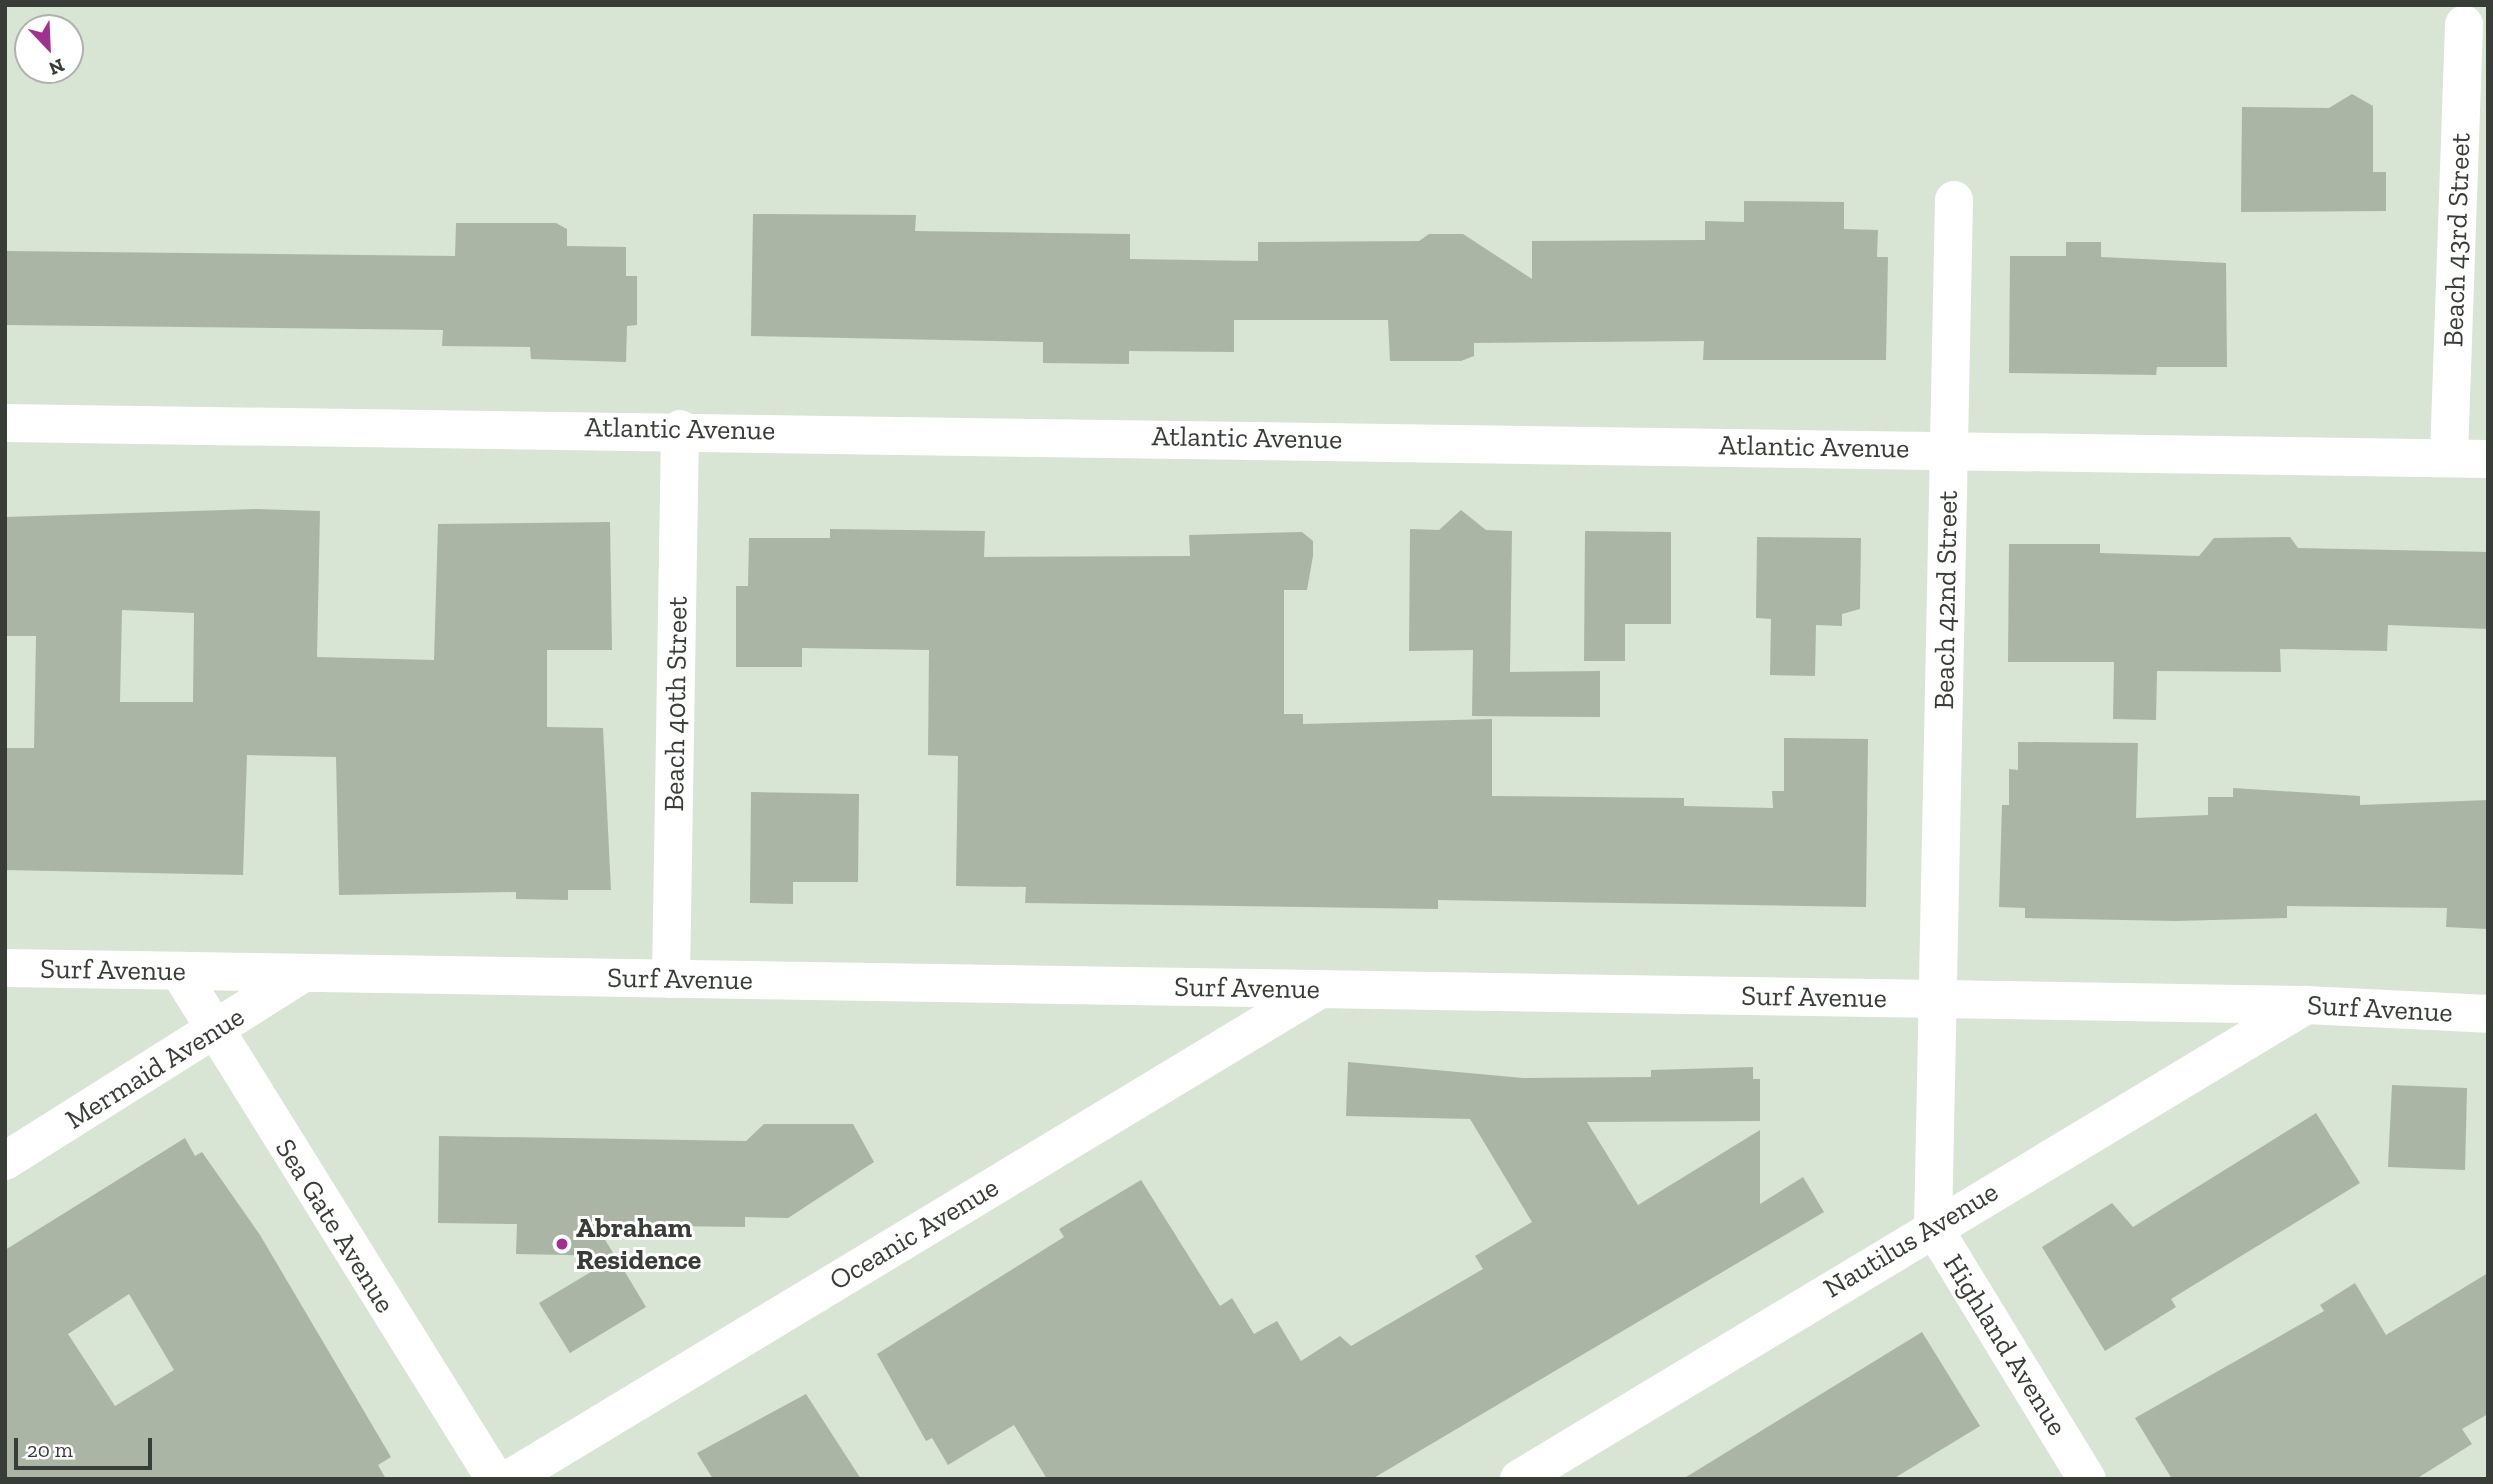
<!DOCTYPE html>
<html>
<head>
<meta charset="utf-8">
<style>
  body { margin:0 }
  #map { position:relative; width:2493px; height:1484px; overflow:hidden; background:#d8e4d4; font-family:"Zilla Slab",serif }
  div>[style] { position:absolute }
  .building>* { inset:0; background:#aab5a6 }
  .minor>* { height:38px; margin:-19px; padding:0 19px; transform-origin:19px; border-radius:19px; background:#fff }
  .dots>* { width:19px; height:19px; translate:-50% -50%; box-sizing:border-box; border:4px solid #fff; border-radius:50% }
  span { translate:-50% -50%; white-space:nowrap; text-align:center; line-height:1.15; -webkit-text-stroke:6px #fff; paint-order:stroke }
  .street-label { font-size:28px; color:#393d37 }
  .poi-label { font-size:28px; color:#393d37; font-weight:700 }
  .left { translate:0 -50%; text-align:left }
  .frame { position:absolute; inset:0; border:7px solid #393d37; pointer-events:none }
  .north { position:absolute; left:14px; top:14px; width:70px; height:70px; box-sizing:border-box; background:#fff; border:2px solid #b0b1af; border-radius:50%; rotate:157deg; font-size:19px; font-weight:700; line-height:28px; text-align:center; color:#393d37 }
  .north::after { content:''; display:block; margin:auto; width:24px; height:32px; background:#a1318e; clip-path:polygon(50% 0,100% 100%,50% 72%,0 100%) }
  .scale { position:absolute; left:14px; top:1438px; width:138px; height:32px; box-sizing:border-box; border:4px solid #393d37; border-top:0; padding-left:9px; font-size:21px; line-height:24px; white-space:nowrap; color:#393d37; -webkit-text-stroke:5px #fff; paint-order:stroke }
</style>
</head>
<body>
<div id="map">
  <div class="building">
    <i style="clip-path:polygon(2352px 94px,2373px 106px,2373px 172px,2386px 172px,2386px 211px,2241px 212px,2242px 107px,2329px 108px)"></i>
    <i style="clip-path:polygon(1744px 201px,1844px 202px,1844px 229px,1878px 230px,1877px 257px,1888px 257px,1886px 360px,1703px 360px,1704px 341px,1474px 343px,1474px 356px,1461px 361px,1390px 361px,1388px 320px,1234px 320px,1234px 352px,1129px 351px,1129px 364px,1043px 363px,1043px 342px,751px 336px,753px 214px,916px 215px,915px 231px,1130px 234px,1130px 259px,1258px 261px,1258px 242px,1419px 241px,1429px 234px,1463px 234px,1532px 279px,1532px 241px,1705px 240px,1705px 221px,1744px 222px)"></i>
    <i style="clip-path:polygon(456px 223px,556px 223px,567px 229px,567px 246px,626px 247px,626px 276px,637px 276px,637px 325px,627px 326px,626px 362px,531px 359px,530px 347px,442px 346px,443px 330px,5px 325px,5px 251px,455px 256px)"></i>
    <i style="clip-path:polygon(2066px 242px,2101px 242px,2101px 257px,2226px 263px,2227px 367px,2157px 367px,2156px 375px,2009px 373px,2010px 256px,2066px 256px)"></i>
    <i style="clip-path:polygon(evenodd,257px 509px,320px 511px,317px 657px,434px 660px,438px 524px,610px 522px,612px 650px,547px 650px,547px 727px,603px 728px,611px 890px,568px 890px,568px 900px,516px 899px,516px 892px,339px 895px,336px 757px,247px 755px,243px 875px,5px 870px,5px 748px,34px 748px,36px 636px,5px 636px,5px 517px,257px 509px,122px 610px,194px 613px,193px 702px,120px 702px,122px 610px)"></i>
    <i style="clip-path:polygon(1461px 510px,1486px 530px,1512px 531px,1510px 672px,1600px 671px,1600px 717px,1472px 716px,1473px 650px,1409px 651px,1410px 529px,1439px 530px)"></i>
    <i style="clip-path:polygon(830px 529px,985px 531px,984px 557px,1190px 556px,1189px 535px,1302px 532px,1313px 541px,1313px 556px,1307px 590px,1284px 590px,1284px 714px,1303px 714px,1303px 724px,1492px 719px,1492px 796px,1684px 798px,1684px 806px,1773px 808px,1772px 791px,1784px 791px,1784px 738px,1868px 739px,1866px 907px,1438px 900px,1438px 909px,1025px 903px,1026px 887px,956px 886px,958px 756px,928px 755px,929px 650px,802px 648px,802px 667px,736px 667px,736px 586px,748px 586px,749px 538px,830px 538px)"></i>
    <i style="clip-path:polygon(1585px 531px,1671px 532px,1671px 624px,1625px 624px,1625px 661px,1584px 661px)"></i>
    <i style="clip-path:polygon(1757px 537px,1861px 538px,1860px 609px,1842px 614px,1842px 626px,1816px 625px,1815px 676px,1770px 675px,1771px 619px,1756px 618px)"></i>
    <i style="clip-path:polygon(2290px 537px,2298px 548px,2488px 552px,2488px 629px,2388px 625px,2387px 651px,2280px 649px,2281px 672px,2157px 671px,2156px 720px,2113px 719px,2114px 662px,2008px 662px,2009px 544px,2100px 544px,2100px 553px,2199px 556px,2214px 538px)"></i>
    <i style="clip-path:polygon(2018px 742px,2138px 743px,2136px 818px,2208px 815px,2208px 797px,2233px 797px,2233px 788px,2360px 796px,2360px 805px,2488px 800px,2488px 929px,2446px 927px,2447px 908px,2287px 906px,2287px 918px,2175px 921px,2025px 918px,2025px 908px,1999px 907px,2002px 805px,2009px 805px,2009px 769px,2018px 770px)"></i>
    <i style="clip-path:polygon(751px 792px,859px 794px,858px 882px,793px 882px,793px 904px,750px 903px)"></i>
    <i style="clip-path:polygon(1348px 1062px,1523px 1078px,1651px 1077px,1651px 1070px,1753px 1067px,1753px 1079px,1760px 1079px,1760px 1121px,1587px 1122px,1638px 1205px,1760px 1130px,1760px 1204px,1803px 1177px,1824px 1212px,1372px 1479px,1047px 1479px,1014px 1425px,948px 1465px,932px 1438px,926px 1441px,877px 1354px,1064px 1237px,1059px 1229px,1141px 1180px,1220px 1306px,1232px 1298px,1254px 1334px,1277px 1321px,1301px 1361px,1340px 1336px,1351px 1346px,1483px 1269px,1475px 1256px,1532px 1222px,1470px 1119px,1346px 1116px)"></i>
    <i style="clip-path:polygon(2392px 1085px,2467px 1088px,2465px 1170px,2388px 1167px)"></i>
    <i style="clip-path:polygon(2316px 1113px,2360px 1183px,2171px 1299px,2176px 1307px,2105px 1351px,2042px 1247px,2112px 1203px,2133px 1227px)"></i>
    <i style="clip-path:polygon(764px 1124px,853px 1124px,874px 1162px,788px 1218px,745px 1217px,745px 1227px,596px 1225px,615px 1256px,516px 1254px,517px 1224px,438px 1223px,439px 1136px,746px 1141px)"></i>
    <i style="clip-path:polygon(evenodd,185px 1138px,195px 1156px,202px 1152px,260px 1235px,391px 1457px,378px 1465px,386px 1479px,5px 1479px,5px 1250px,185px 1138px,129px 1294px,174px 1370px,115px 1406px,68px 1334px,129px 1294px)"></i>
    <i style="clip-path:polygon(616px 1257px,646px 1307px,570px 1353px,539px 1303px)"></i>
    <i style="clip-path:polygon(2488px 1273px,2488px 1414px,2462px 1429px,2472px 1444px,2416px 1479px,2172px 1479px,2135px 1418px,2324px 1311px,2320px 1305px,2355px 1283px,2386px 1335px)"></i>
    <i style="clip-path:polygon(1922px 1332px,1980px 1426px,1893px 1479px,1683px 1479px)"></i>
    <i style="clip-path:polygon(806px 1394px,861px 1479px,713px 1479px,697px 1453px)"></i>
  </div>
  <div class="minor">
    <i style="left:1954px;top:200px;width:1027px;rotate:91.17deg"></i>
    <i style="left:1933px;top:1227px;width:295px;rotate:58.6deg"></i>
    <i style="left:5px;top:423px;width:2483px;rotate:0.83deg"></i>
    <i style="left:2449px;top:455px;width:431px;rotate:-88deg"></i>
    <i style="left:5px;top:968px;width:2301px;rotate:0.92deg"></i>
    <i style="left:2306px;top:1005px;width:182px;rotate:2.8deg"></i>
    <i style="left:179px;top:971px;width:598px;rotate:58.12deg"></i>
    <i style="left:671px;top:979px;width:550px;rotate:-89.06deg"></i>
    <i style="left:5px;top:1161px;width:352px;rotate:-32.2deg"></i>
    <i style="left:509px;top:1479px;width:946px;rotate:-31.12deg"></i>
    <i style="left:1519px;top:1479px;width:919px;rotate:-31.06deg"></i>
  </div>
  <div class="dots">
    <i style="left:562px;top:1244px;background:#a1318e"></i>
  </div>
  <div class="street-label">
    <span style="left:2457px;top:240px;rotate:-88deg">Beach 43rd Street</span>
    <span style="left:680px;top:429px;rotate:1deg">Atlantic Avenue</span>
    <span style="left:1247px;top:438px;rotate:1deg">Atlantic Avenue</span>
    <span style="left:1814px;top:447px;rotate:1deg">Atlantic Avenue</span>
    <span style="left:1946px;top:600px;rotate:-89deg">Beach 42nd Street</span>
    <span style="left:676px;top:704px;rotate:-89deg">Beach 40th Street</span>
    <span style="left:113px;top:970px;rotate:1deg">Surf Avenue</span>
    <span style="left:680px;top:979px;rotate:1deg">Surf Avenue</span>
    <span style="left:1247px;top:988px;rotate:1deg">Surf Avenue</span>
    <span style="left:1814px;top:997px;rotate:1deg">Surf Avenue</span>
    <span style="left:2380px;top:1009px;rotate:3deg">Surf Avenue</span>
    <span style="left:155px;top:1068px;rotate:-32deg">Mermaid Avenue</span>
    <span style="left:335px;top:1226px;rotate:58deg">Sea Gate Avenue</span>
    <span style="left:914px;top:1234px;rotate:-31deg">Oceanic Avenue</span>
    <span style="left:1911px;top:1240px;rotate:-31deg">Nautilus Avenue</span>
    <span style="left:2005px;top:1345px;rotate:58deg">Highland Avenue</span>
  </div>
  <div class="poi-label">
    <span class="left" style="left:576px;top:1244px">Abraham<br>Residence</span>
  </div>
  <div class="frame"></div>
  <div class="north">N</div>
  <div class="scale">20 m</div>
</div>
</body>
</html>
